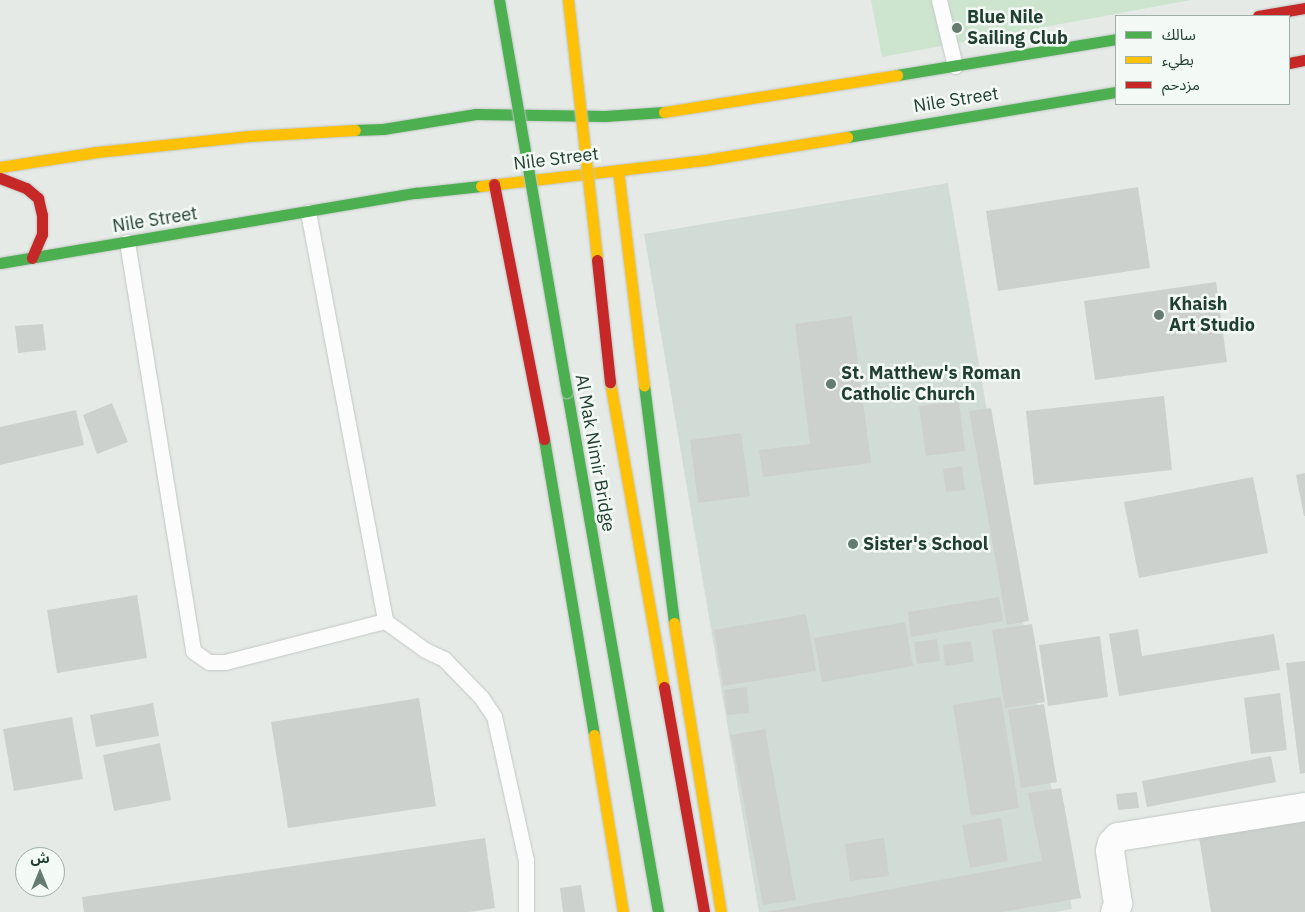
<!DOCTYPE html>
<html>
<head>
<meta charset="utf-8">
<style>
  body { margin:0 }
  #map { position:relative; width:1305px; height:912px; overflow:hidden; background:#e5eae7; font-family:"IBM Plex Sans","Noto Sans Arabic",sans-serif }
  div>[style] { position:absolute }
  .built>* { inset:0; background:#d2dcd6 }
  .green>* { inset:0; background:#cde4cf }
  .building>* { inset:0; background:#ccd1ce }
  .roads { filter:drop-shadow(0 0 1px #c2c7c4) drop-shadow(0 0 1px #c2c7c4) }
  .lane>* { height:15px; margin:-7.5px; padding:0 7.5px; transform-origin:7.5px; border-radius:7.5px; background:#fbfcfb }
  .street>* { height:28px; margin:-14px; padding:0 14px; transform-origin:14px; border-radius:14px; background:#fbfcfb }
  .fast>* { height:11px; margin:-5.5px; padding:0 5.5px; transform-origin:5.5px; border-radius:5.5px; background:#4caf50 }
  .slow>* { height:11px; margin:-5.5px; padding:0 5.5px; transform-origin:5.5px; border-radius:5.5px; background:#ffc107 }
  .jam>* { height:11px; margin:-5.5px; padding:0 5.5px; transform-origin:5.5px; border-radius:5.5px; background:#c62828 }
  .bridges { filter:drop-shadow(0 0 1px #bcc6c1) drop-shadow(0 0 1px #bcc6c1) }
  .fast-bridge>* { height:11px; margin:-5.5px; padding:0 5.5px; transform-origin:5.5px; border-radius:5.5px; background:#4caf50 }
  .slow-bridge>* { height:11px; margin:-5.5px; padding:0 5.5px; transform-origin:5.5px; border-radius:5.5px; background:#ffc107 }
  .jam-bridge>* { height:11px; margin:-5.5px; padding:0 5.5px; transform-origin:5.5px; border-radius:5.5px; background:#c62828 }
  .dots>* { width:14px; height:14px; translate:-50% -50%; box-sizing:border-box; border:2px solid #f3f9f4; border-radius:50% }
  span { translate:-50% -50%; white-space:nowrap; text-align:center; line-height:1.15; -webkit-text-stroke:5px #f3f9f4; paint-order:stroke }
  .poi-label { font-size:18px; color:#213f30; font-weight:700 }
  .left { translate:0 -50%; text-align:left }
  .street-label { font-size:18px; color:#213f30 }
  .legend { position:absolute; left:1115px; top:15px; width:175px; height:90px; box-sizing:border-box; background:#f3f9f4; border:1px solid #9fafa6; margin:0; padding:6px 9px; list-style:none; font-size:15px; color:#213f30 }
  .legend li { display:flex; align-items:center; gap:10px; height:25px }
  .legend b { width:25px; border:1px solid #9fafa6 }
  .north { position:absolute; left:15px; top:847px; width:50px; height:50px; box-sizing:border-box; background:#f3f9f4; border:1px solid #9fafa6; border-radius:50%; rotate:0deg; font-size:14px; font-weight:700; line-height:20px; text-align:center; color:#213f30 }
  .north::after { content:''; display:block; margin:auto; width:18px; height:22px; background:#667b70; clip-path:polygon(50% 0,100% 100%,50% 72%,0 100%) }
</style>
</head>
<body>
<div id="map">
  <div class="built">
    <i style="clip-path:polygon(948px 183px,1072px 909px,1055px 912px,759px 912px,644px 234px)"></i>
  </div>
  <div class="green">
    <i style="clip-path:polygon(871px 0,1191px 0,882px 57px)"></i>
  </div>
  <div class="building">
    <i style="clip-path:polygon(1138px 187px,1150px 268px,998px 291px,986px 211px)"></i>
    <i style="clip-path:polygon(1216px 282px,1227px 362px,1095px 380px,1084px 301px)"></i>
    <i style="clip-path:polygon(852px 316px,871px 463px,763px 477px,759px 450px,810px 444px,795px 324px)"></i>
    <i style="clip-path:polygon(43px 324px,46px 350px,18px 353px,15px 326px)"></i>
    <i style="clip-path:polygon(1164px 396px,1172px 470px,1034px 485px,1026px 411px)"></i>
    <i style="clip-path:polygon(959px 401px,965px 451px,926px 456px,919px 406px)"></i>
    <i style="clip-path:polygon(112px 403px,128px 442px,97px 454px,83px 415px)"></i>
    <i style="clip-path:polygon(991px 408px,1029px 621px,1007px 625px,969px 411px)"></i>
    <i style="clip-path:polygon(76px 410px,84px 445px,0 465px,0 427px)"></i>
    <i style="clip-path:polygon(741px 433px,750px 496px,698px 503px,690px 440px)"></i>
    <i style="clip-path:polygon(962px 466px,965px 490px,946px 492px,943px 469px)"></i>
    <i style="clip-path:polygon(1305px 473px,1305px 516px,1304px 516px,1296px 475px)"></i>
    <i style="clip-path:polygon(1253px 477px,1268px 553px,1139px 578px,1124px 502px)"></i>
    <i style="clip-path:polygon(137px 595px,147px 658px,57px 673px,47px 610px)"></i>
    <i style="clip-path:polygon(999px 597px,1003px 621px,911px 637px,908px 612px)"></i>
    <i style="clip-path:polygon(806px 614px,816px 671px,723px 686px,714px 630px)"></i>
    <i style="clip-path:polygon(905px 622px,913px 666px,822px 682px,814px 638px)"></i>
    <i style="clip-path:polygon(1032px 624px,1045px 702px,1005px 708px,992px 630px)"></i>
    <i style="clip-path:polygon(1138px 629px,1142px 656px,1274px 634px,1280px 670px,1119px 696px,1109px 634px)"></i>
    <i style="clip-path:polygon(1100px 636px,1108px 697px,1048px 706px,1039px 645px)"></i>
    <i style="clip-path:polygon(937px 639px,940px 661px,917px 664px,914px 642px)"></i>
    <i style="clip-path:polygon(971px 641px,974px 662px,945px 666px,943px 645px)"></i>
    <i style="clip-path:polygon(1305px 661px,1305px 773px,1300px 774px,1286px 663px)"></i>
    <i style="clip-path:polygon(747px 687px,749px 713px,727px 715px,724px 690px)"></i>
    <i style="clip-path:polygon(1280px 693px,1287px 750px,1251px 754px,1244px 698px)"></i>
    <i style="clip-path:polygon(1001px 697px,1019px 808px,971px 816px,953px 705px)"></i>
    <i style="clip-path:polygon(419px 698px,436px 806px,288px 828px,271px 722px)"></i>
    <i style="clip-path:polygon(153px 703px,159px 736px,96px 747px,90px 715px)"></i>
    <i style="clip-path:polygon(1044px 704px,1057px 782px,1021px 788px,1008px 710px)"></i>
    <i style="clip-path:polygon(72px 717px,83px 779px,14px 791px,3px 729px)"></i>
    <i style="clip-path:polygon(765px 729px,796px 900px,763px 905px,731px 735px)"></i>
    <i style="clip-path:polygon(160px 743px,171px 800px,114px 811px,103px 755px)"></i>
    <i style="clip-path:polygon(1271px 756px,1276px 782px,1147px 807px,1142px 781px)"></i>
    <i style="clip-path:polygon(1061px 788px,1081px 898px,1002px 912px,767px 912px,1042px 861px,1028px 793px)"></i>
    <i style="clip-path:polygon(1137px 792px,1139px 808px,1118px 810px,1116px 794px)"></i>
    <i style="clip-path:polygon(1001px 818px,1008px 861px,970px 868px,962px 825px)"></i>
    <i style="clip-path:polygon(1305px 821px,1305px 912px,1211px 912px,1199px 837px)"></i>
    <i style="clip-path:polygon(485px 838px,495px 908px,469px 912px,84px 912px,82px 897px)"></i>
    <i style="clip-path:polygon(884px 838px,889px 876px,850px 881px,845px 844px)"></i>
    <i style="clip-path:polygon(581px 885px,585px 912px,563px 912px,560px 888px)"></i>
  </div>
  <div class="roads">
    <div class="lane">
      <i style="left:939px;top:0;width:68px;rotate:76.4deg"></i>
      <i style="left:308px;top:212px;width:416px;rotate:79.3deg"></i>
      <i style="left:127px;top:242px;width:414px;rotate:80.8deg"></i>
      <i style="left:193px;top:651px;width:19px;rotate:35deg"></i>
      <i style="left:209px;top:662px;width:16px"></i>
      <i style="left:225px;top:662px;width:165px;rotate:-14.4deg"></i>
      <i style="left:385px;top:621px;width:49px;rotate:35.9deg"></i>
      <i style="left:425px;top:650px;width:21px;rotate:25deg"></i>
      <i style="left:444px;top:659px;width:53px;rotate:45.8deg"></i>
      <i style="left:481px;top:697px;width:23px;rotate:56deg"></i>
      <i style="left:494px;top:716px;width:148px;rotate:77.5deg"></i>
      <i style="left:526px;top:860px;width:52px;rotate:90deg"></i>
    </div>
    <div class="street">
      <i style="left:1115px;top:912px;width:9px;rotate:-69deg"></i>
      <i style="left:1118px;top:904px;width:54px;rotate:-98.6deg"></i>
      <i style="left:1110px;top:851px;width:8px;rotate:-76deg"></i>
      <i style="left:1112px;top:843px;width:8px;rotate:-45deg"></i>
      <i style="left:1118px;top:837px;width:189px;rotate:-9.1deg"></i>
    </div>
    <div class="fast">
      <i style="left:897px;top:75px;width:222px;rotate:-9.3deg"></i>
      <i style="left:355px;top:130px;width:28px;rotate:-2deg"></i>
      <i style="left:383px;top:129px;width:94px;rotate:-9.2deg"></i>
      <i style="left:476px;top:114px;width:129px;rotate:0.9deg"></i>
      <i style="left:605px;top:116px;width:59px;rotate:-3.9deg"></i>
      <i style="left:847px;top:137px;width:273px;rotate:-9.5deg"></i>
      <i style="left:0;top:263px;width:422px;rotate:-9.6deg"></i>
      <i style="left:416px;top:193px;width:65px;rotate:-6.1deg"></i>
      <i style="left:644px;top:385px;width:240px;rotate:82.8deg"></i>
      <i style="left:567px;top:392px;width:528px;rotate:80.07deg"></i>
      <i style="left:544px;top:439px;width:300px;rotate:80.4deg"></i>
    </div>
    <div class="slow">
      <i style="left:664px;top:112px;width:236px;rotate:-9deg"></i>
      <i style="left:0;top:167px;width:98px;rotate:-8.8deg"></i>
      <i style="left:97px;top:152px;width:153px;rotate:-6deg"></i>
      <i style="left:249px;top:136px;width:106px;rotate:-3.2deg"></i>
      <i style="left:618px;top:170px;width:217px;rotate:83.1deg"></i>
      <i style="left:481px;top:186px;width:226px;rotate:-6.6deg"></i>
      <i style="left:705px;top:160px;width:144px;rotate:-9.2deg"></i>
      <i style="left:610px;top:382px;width:310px;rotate:80deg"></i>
      <i style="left:674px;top:623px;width:293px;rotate:80.8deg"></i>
      <i style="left:594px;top:735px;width:179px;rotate:80.7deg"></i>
    </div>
    <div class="jam">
      <i style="left:1258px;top:16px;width:48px;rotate:-9.7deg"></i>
      <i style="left:1289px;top:63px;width:16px;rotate:-11deg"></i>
      <i style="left:0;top:178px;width:28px;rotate:21deg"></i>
      <i style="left:26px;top:188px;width:16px;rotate:40deg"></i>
      <i style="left:38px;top:198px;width:17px;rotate:77deg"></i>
      <i style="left:42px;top:215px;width:19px;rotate:90deg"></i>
      <i style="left:42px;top:234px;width:26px;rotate:113deg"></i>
      <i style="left:494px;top:184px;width:260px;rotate:78.9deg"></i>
      <i style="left:664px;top:687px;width:229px;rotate:79.9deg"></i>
    </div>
  </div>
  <div class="bridges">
    <div class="fast-bridge">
      <i style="left:499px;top:0;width:398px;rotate:80.2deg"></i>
    </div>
    <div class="slow-bridge">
      <i style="left:568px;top:0;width:262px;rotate:83.6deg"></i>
    </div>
    <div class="jam-bridge">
      <i style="left:597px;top:260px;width:123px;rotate:83.9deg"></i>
    </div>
  </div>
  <div class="dots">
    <i style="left:957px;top:28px;background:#667b70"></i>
    <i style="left:1159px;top:315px;background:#667b70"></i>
    <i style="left:831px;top:384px;background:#667b70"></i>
    <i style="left:853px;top:544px;background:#667b70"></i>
  </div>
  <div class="poi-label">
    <span class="left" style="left:967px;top:28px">Blue Nile<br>Sailing Club</span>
    <span class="left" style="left:1169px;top:315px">Khaish<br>Art Studio</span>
    <span class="left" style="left:841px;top:384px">St. Matthew's Roman<br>Catholic Church</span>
    <span class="left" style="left:863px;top:544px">Sister's School</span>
  </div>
  <div class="street-label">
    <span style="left:956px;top:100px;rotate:-9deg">Nile Street</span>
    <span style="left:556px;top:159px;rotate:-7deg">Nile Street</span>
    <span style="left:155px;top:220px;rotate:-9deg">Nile Street</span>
    <span style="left:595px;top:453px;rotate:80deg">Al Mak Nimir Bridge</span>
  </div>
  <ul class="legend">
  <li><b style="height:6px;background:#4caf50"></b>سالك</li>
  <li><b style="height:6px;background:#ffc107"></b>بطيء</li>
  <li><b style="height:6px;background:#c62828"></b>مزدحم</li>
  </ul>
  <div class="north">ش</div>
</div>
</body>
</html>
